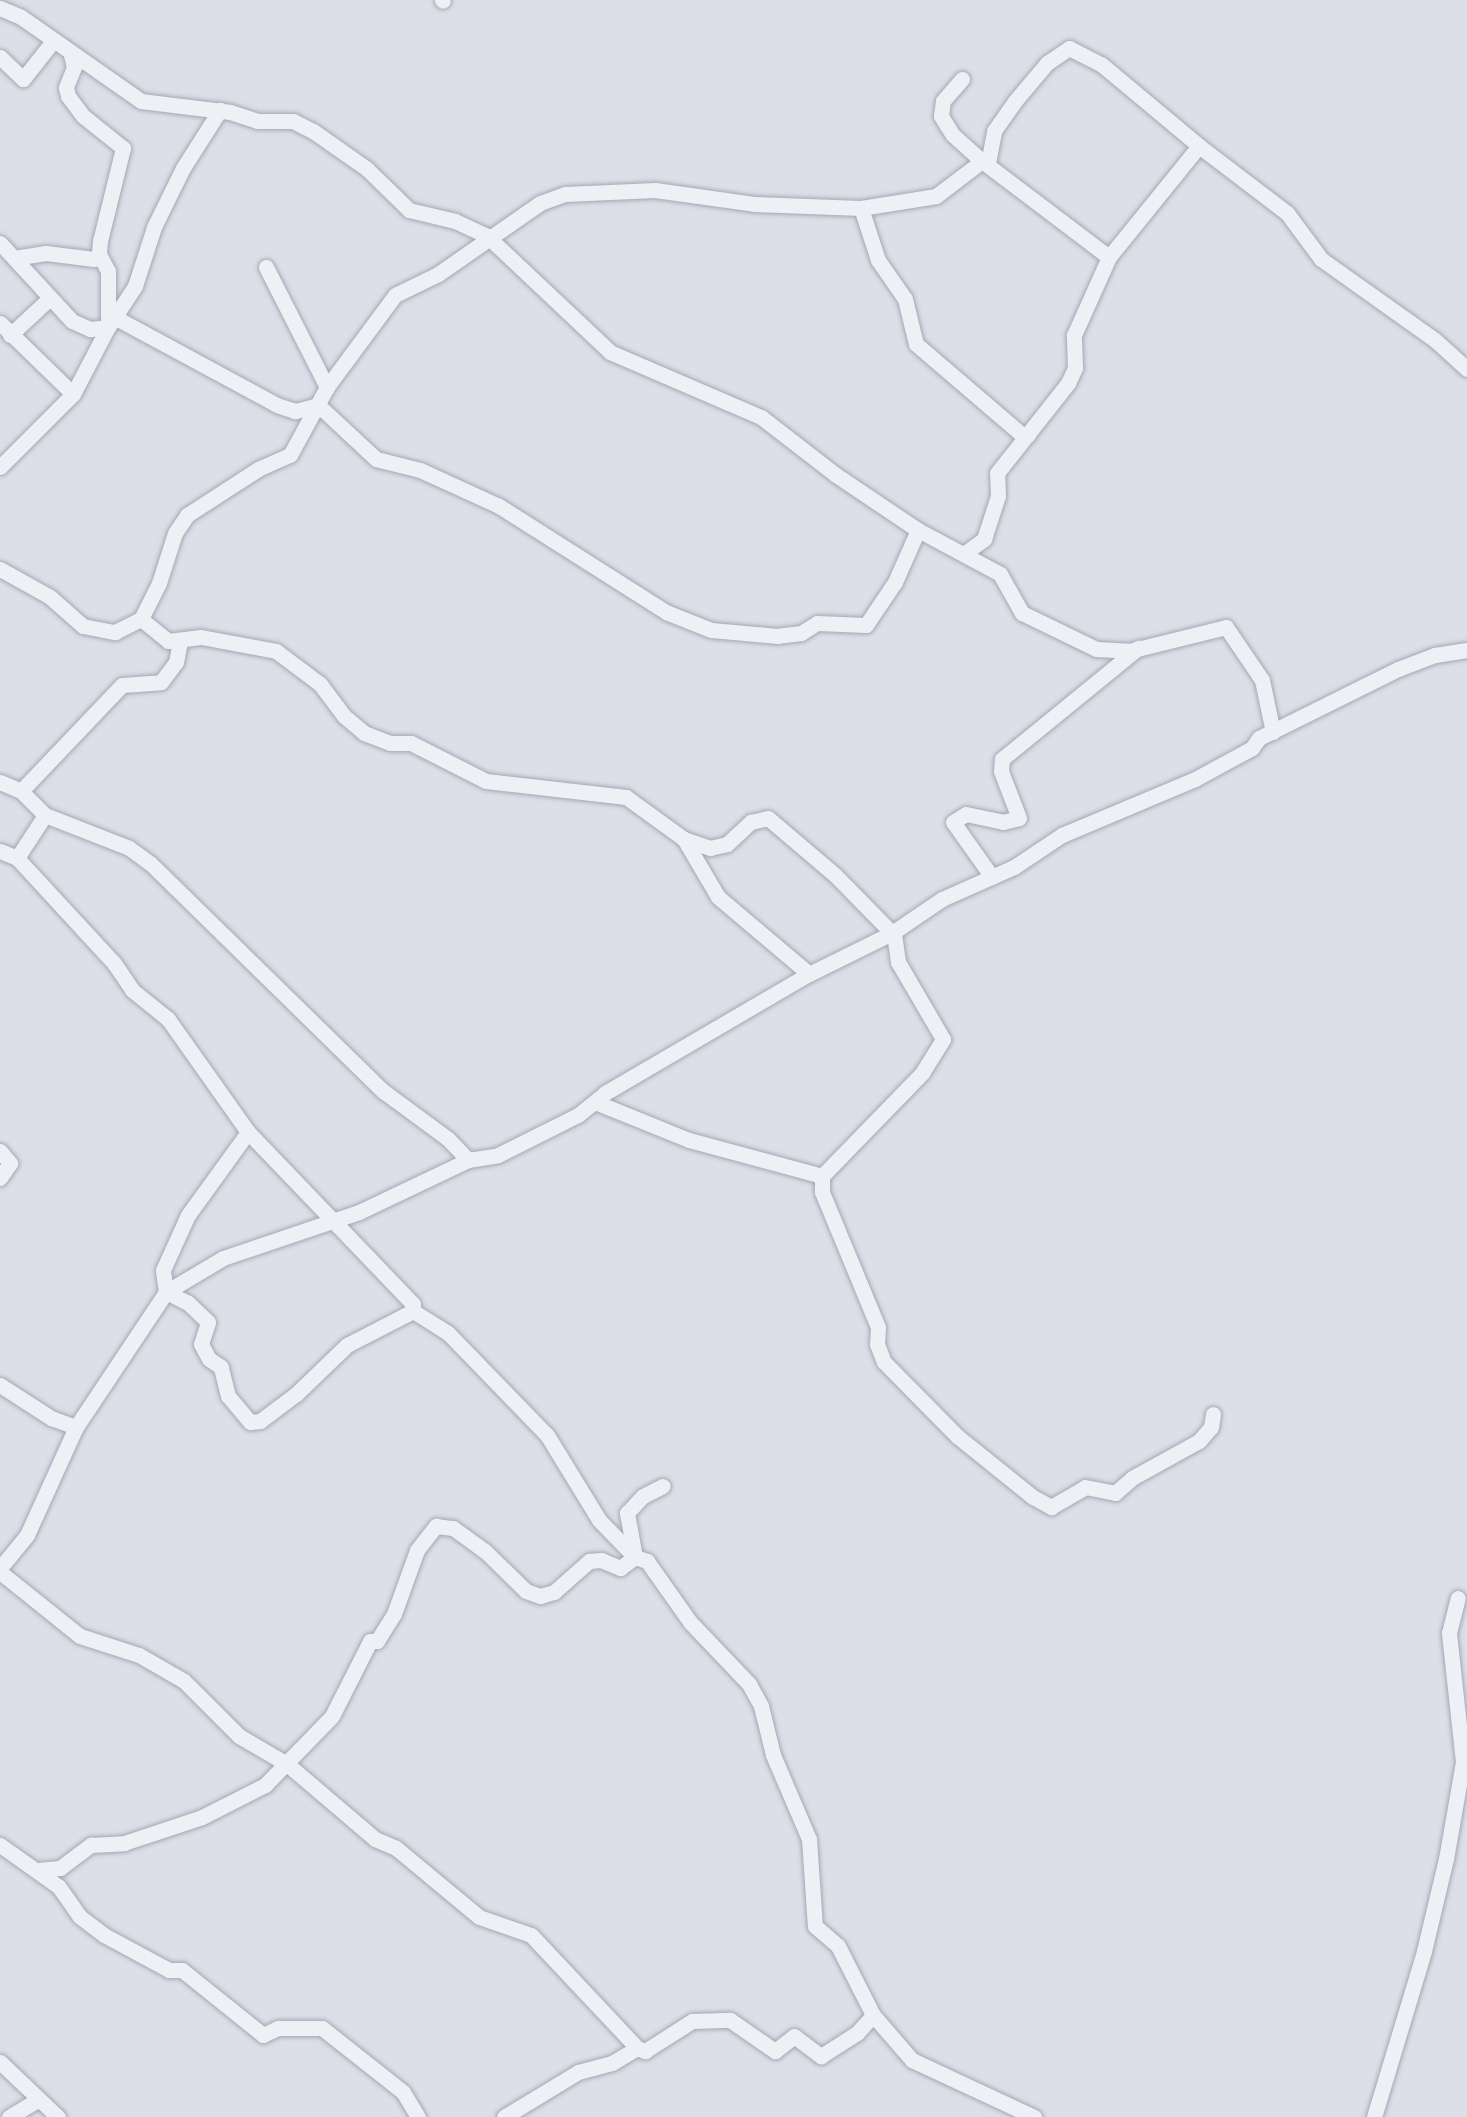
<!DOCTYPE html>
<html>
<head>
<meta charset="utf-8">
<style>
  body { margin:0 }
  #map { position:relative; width:1467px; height:2117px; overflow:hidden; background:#dddee7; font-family:"Space Grotesk",sans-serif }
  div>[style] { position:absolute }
  .roads { filter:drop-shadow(0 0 2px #a6a7b4) drop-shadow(0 0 2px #a6a7b4) }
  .street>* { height:15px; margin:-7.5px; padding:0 7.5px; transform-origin:7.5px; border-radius:7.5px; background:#eff0f5 }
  span { translate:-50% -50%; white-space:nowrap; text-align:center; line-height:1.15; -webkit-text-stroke:8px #ecedf5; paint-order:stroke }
</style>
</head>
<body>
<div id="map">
  <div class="roads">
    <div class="street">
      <i style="left:442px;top:0;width:1px;rotate:45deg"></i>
      <i style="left:0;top:8px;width:23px;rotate:23deg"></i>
      <i style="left:21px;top:17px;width:146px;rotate:35deg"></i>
      <i style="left:141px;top:101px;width:90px;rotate:7deg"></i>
      <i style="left:230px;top:112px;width:28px;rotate:18deg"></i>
      <i style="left:257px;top:121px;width:36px"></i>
      <i style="left:293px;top:121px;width:22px;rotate:27deg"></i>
      <i style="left:313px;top:131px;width:66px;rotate:35.1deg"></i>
      <i style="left:367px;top:169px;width:59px;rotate:44.3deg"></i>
      <i style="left:409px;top:210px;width:47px;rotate:13.4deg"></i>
      <i style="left:455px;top:221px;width:35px;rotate:25deg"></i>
      <i style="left:487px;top:236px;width:169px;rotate:43.3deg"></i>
      <i style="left:610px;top:352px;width:164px;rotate:23.3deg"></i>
      <i style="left:761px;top:417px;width:95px;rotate:37.7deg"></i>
      <i style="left:836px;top:475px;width:99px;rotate:33.9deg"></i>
      <i style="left:918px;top:530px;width:57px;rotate:113.9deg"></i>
      <i style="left:895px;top:582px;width:52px;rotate:124deg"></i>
      <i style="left:866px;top:625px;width:49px;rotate:-177.7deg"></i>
      <i style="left:817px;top:623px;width:19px;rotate:148deg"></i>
      <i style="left:801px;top:633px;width:23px;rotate:173deg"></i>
      <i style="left:778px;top:636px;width:67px;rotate:-174.9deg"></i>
      <i style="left:711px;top:630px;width:48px;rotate:-158.2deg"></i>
      <i style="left:666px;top:612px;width:198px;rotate:-147.6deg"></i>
      <i style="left:499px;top:506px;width:87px;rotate:-155.5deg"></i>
      <i style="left:420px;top:470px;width:45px;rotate:-166deg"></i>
      <i style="left:376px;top:459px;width:79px;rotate:-137deg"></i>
      <i style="left:318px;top:405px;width:24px;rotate:165deg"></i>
      <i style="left:295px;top:411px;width:19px;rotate:-162deg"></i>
      <i style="left:277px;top:405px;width:181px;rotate:-151.6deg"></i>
      <i style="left:0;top:57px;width:32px;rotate:44deg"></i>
      <i style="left:23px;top:79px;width:48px;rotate:-51.7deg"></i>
      <i style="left:962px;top:79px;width:29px;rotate:131deg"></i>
      <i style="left:943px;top:101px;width:15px;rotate:98deg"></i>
      <i style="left:941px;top:116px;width:22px;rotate:58deg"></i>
      <i style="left:953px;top:135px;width:39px;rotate:42deg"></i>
      <i style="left:988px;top:163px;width:33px;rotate:-79deg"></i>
      <i style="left:994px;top:131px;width:37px;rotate:-55deg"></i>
      <i style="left:1015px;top:101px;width:50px;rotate:-49.9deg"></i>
      <i style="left:1047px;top:63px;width:27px;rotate:-34deg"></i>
      <i style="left:1069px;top:48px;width:36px;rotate:27deg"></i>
      <i style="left:1101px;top:64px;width:128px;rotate:39.9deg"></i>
      <i style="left:861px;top:208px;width:55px;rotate:71.9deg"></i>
      <i style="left:878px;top:260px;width:47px;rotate:55.3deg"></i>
      <i style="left:905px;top:299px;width:46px;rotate:76.3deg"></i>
      <i style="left:916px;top:344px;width:138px;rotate:40.6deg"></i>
      <i style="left:1021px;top:434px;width:7px;rotate:8deg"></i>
      <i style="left:0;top:243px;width:106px;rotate:47.3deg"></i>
      <i style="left:72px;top:321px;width:20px;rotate:24deg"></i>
      <i style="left:90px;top:329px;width:18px;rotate:-6deg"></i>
      <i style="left:108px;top:327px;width:49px;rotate:-56.6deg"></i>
      <i style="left:135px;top:286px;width:62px;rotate:-72.1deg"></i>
      <i style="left:154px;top:227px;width:66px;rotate:-63.8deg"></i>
      <i style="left:183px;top:168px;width:69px;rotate:-57.5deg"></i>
      <i style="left:14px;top:258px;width:32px;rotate:-9deg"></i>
      <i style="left:46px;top:253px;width:48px;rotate:7.1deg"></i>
      <i style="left:94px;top:259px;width:7px;rotate:-45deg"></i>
      <i style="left:266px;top:267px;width:135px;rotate:63.1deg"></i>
      <i style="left:0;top:323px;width:102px;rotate:44.2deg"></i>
      <i style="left:10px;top:335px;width:54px;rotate:-42.8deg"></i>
      <i style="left:0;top:467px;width:103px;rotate:-45deg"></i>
      <i style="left:73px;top:394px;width:76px;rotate:-62.4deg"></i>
      <i style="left:108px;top:327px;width:56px;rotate:-90deg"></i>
      <i style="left:108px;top:271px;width:19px;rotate:-118deg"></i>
      <i style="left:99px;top:254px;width:13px;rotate:-86deg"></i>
      <i style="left:100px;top:241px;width:96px;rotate:-76.1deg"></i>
      <i style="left:123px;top:148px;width:51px;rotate:-141.3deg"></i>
      <i style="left:83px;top:116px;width:25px;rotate:-127deg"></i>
      <i style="left:68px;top:96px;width:9px;rotate:-103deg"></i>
      <i style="left:66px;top:87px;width:22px;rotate:-68deg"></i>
      <i style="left:74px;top:67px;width:12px;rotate:-104deg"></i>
      <i style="left:918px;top:530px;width:93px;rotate:28.2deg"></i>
      <i style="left:1000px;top:574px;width:45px;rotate:60.6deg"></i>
      <i style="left:1022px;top:613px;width:82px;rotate:25.9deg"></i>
      <i style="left:1096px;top:649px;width:33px;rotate:3deg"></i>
      <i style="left:1129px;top:651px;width:100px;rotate:-13.9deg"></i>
      <i style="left:1226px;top:627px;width:64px;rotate:55.8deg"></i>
      <i style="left:1262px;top:680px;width:53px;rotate:78.1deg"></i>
      <i style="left:965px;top:553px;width:24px;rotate:-36deg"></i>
      <i style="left:984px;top:539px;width:45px;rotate:-72deg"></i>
      <i style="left:998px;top:496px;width:23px;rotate:-92deg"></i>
      <i style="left:997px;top:473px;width:115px;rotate:-51.7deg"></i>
      <i style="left:1068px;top:383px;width:17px;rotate:-65deg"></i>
      <i style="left:1075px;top:368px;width:33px;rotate:-92deg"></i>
      <i style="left:1074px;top:335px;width:85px;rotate:-65.8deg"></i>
      <i style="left:0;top:569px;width:57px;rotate:29.2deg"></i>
      <i style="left:50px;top:597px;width:44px;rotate:41.3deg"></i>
      <i style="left:83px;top:626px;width:33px;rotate:11deg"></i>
      <i style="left:115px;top:632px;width:29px;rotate:-27deg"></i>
      <i style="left:141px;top:619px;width:40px;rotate:-63.4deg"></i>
      <i style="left:159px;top:583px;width:52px;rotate:-72.3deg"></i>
      <i style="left:175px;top:533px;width:22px;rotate:-56deg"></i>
      <i style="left:187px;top:515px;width:85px;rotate:-32.9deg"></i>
      <i style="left:258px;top:469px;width:35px;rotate:-24deg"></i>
      <i style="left:290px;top:455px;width:77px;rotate:-61.4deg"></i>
      <i style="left:327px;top:387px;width:114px;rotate:-53.5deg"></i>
      <i style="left:395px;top:295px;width:48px;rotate:-26deg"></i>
      <i style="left:438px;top:274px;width:124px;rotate:-34.8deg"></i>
      <i style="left:540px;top:203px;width:27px;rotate:-20deg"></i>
      <i style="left:565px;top:194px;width:90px;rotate:-2.5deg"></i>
      <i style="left:655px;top:190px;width:100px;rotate:8deg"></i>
      <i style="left:754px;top:204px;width:107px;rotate:2.1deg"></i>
      <i style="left:861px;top:208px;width:76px;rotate:-9.1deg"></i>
      <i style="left:936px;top:196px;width:58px;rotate:-37.3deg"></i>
      <i style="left:982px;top:161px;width:159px;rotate:37.1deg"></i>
      <i style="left:1109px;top:257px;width:143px;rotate:-51deg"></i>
      <i style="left:1199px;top:146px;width:111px;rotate:37.3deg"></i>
      <i style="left:1287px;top:213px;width:57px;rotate:53.5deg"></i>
      <i style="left:1321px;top:259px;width:140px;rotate:35.4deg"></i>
      <i style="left:1435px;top:340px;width:43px;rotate:42.2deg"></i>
      <i style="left:141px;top:619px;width:35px;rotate:39deg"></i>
      <i style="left:168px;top:641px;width:33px;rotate:-7deg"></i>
      <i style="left:201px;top:637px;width:76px;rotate:10.6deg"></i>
      <i style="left:276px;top:651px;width:55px;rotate:36.9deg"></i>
      <i style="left:320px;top:684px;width:40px;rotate:53deg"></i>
      <i style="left:344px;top:716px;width:26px;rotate:40deg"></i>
      <i style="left:364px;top:733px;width:28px;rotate:21deg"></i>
      <i style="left:390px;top:743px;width:21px"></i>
      <i style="left:411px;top:743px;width:84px;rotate:26.9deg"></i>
      <i style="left:486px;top:781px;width:141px;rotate:6.5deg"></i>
      <i style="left:626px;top:797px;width:72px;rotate:35.9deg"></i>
      <i style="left:684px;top:839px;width:67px;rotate:59.6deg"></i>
      <i style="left:718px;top:897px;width:119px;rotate:40.2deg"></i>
      <i style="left:0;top:782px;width:23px;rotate:23deg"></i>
      <i style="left:45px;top:815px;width:34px;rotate:-135deg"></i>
      <i style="left:21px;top:791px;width:146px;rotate:-46.4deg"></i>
      <i style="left:122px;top:685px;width:39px;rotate:-4deg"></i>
      <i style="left:161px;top:682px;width:25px;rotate:-53deg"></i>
      <i style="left:176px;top:662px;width:21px;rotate:-79deg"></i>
      <i style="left:684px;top:839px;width:28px;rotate:19deg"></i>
      <i style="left:710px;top:848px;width:17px;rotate:-13deg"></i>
      <i style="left:727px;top:844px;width:33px;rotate:-43deg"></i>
      <i style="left:751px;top:822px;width:17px;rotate:-13deg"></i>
      <i style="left:768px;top:818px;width:88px;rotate:40.4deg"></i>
      <i style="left:835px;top:875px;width:81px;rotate:45.5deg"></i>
      <i style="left:0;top:851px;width:18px;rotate:22deg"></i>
      <i style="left:17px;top:858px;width:51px;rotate:-56.9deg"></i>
      <i style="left:45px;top:815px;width:90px;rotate:21.4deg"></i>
      <i style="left:129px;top:848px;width:27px;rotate:36deg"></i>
      <i style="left:151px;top:864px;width:325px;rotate:44.4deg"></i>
      <i style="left:383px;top:1091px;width:81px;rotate:36.4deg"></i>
      <i style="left:448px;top:1139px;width:29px;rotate:46deg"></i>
      <i style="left:17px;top:858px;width:143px;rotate:47.3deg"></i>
      <i style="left:114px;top:963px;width:32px;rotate:56deg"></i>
      <i style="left:132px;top:990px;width:46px;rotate:38.9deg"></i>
      <i style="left:168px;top:1019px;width:138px;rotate:54.7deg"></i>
      <i style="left:248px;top:1132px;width:238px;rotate:46.2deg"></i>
      <i style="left:413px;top:1304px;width:7px;rotate:90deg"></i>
      <i style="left:413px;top:1311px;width:74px;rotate:152.7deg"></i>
      <i style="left:347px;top:1345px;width:71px;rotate:136.1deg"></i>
      <i style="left:296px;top:1394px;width:45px;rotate:143.1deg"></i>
      <i style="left:260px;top:1421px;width:10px;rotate:174deg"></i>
      <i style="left:250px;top:1422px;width:34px;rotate:-130deg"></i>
      <i style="left:228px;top:1396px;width:30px;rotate:-104deg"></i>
      <i style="left:221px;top:1367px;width:14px;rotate:-146deg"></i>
      <i style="left:209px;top:1359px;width:17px;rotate:-118deg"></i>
      <i style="left:201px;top:1344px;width:23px;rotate:-72deg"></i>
      <i style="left:208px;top:1322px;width:28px;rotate:-136deg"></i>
      <i style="left:188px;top:1303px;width:25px;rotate:-153deg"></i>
      <i style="left:166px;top:1292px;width:22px;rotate:-98deg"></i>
      <i style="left:163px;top:1270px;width:60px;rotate:-65.6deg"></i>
      <i style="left:188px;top:1215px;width:102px;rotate:-54.1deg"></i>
      <i style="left:992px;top:877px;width:67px;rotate:-125.3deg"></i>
      <i style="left:953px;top:822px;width:15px;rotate:-32deg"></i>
      <i style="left:966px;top:814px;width:38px;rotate:12deg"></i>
      <i style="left:1003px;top:822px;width:16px;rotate:-14deg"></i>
      <i style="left:1019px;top:818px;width:50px;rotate:-111deg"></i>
      <i style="left:1001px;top:771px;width:12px;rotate:-85deg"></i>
      <i style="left:1002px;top:759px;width:176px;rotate:-39.2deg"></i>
      <i style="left:595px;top:1102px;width:101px;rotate:22deg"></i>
      <i style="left:689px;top:1140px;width:138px;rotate:15.1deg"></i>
      <i style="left:822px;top:1176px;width:144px;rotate:-45.8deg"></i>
      <i style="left:922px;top:1073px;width:40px;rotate:-58deg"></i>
      <i style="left:943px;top:1039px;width:89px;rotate:-120.3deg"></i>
      <i style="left:898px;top:962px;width:30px;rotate:-98deg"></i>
      <i style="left:0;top:1151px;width:16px;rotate:50deg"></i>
      <i style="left:10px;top:1163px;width:18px;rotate:124deg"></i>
      <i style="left:822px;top:1176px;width:16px;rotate:90deg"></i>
      <i style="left:822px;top:1192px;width:146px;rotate:67.5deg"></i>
      <i style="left:878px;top:1327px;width:17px;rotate:93deg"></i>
      <i style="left:877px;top:1344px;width:19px;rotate:69deg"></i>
      <i style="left:884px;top:1362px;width:104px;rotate:45.4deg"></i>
      <i style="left:957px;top:1436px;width:97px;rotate:38.8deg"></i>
      <i style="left:1033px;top:1497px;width:21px;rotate:29deg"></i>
      <i style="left:1051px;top:1507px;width:39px;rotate:-30deg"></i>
      <i style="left:1085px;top:1487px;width:31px;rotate:11deg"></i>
      <i style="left:1115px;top:1493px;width:23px;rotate:-41deg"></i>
      <i style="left:1132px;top:1478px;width:77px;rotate:-28.9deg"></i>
      <i style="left:1199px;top:1441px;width:18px;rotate:-49deg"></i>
      <i style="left:1211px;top:1427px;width:13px;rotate:-81deg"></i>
      <i style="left:413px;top:1311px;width:41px;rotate:32.2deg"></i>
      <i style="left:448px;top:1333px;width:142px;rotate:45.9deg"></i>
      <i style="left:547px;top:1435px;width:100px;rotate:58.5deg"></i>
      <i style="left:599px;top:1520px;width:52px;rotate:45.8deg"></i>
      <i style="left:635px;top:1557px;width:13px;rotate:18deg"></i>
      <i style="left:647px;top:1561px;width:75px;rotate:54.8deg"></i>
      <i style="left:690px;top:1622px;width:86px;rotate:46.4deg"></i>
      <i style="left:749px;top:1684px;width:25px;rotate:61deg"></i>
      <i style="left:761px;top:1706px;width:50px;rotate:76.2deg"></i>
      <i style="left:773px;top:1755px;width:91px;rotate:66.8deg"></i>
      <i style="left:809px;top:1839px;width:87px;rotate:86.1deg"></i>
      <i style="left:815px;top:1926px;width:30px;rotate:41deg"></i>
      <i style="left:838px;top:1946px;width:77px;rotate:63.1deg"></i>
      <i style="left:873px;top:2015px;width:60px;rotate:49.1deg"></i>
      <i style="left:912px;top:2060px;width:135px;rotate:25deg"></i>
      <i style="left:0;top:1385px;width:61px;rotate:32.9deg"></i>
      <i style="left:51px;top:1418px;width:27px;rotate:20deg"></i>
      <i style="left:0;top:1568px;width:43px;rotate:-50.7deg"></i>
      <i style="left:27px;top:1535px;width:119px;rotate:-65.6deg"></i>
      <i style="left:76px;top:1427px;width:162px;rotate:-56.3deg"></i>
      <i style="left:166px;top:1292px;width:66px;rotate:-30.8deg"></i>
      <i style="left:223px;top:1258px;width:144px;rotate:-18.7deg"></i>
      <i style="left:359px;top:1212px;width:121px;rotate:-25.5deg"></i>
      <i style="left:468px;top:1160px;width:30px;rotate:-9deg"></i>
      <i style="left:498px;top:1155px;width:89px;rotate:-26.6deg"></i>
      <i style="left:578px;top:1115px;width:35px;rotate:-39deg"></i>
      <i style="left:605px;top:1093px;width:236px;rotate:-30.3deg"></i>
      <i style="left:809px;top:974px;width:93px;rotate:-26.3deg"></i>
      <i style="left:892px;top:933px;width:60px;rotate:-34.2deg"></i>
      <i style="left:942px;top:899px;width:79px;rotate:-24deg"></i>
      <i style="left:1014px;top:867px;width:58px;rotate:-33.7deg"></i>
      <i style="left:1062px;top:835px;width:144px;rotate:-22.8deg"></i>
      <i style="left:1195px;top:779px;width:65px;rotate:-28.5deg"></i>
      <i style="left:1252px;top:748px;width:12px;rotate:-55deg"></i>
      <i style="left:1259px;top:738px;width:155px;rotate:-26.4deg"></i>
      <i style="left:1398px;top:669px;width:40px;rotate:-21deg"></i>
      <i style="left:1435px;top:655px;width:32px;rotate:-9deg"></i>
      <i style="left:0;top:1572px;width:102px;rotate:38.7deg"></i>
      <i style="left:80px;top:1636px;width:62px;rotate:17.9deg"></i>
      <i style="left:139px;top:1655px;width:52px;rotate:30deg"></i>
      <i style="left:184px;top:1681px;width:78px;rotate:45deg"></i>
      <i style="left:239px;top:1736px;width:56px;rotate:30.3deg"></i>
      <i style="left:287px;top:1764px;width:116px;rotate:40.4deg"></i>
      <i style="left:375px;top:1839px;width:23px;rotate:23deg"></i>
      <i style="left:396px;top:1848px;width:108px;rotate:39.7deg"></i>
      <i style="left:479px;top:1917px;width:55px;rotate:19.1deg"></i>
      <i style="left:531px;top:1935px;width:155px;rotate:46.8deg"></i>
      <i style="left:0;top:1845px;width:72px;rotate:35.4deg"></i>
      <i style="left:59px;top:1887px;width:35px;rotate:55deg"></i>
      <i style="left:79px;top:1916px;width:31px;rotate:37deg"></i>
      <i style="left:104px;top:1935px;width:74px;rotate:28.3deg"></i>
      <i style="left:169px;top:1970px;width:13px"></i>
      <i style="left:182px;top:1970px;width:104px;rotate:38.7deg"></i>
      <i style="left:263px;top:2035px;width:17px;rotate:-25deg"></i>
      <i style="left:278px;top:2028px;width:44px"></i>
      <i style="left:322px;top:2028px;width:103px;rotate:38.3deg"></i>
      <i style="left:403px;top:2092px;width:29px;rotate:59deg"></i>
      <i style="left:38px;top:1870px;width:22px;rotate:-5deg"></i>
      <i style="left:60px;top:1868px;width:39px;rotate:-37deg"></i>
      <i style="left:91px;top:1845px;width:33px;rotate:-3deg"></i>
      <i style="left:124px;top:1843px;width:82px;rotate:-18.4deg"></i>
      <i style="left:202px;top:1817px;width:71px;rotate:-26.9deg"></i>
      <i style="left:265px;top:1785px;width:96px;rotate:-45.8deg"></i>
      <i style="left:332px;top:1716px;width:84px;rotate:-63.1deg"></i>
      <i style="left:370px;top:1641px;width:7px"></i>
      <i style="left:377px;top:1641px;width:32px;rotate:-58deg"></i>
      <i style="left:394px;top:1614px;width:68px;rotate:-70.2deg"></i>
      <i style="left:417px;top:1550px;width:31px;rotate:-52deg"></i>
      <i style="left:436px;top:1526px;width:17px;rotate:7deg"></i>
      <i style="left:453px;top:1528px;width:39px;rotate:36deg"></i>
      <i style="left:485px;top:1551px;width:57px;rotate:44.3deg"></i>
      <i style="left:526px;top:1591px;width:15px;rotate:20deg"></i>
      <i style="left:540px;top:1596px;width:15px;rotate:-16deg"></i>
      <i style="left:554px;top:1592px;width:47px;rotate:-41.5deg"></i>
      <i style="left:589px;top:1561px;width:12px;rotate:-5deg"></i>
      <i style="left:601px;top:1560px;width:21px;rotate:23deg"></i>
      <i style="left:620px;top:1568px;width:19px;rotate:-36deg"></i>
      <i style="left:635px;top:1557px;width:45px;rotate:-100.3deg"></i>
      <i style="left:627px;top:1513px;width:23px;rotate:-47deg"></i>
      <i style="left:643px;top:1496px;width:22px;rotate:-27deg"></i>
      <i style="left:0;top:2062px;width:80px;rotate:43.5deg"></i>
      <i style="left:9px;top:2117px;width:35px;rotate:-31deg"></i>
      <i style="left:504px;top:2117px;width:87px;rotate:-31.3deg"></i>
      <i style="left:578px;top:2072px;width:35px;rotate:-15deg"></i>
      <i style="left:612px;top:2063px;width:29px;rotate:-31deg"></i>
      <i style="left:637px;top:2048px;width:9px;rotate:21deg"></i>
      <i style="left:645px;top:2051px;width:56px;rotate:-32.6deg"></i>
      <i style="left:692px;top:2021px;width:38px;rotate:-2deg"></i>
      <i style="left:730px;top:2020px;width:55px;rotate:34.6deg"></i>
      <i style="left:775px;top:2051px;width:24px;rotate:-38deg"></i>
      <i style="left:794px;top:2036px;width:34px;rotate:37deg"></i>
      <i style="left:821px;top:2056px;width:43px;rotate:-32.6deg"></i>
      <i style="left:857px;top:2033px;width:24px;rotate:-48deg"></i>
      <i style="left:1374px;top:2117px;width:173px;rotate:-73.2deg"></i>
      <i style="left:1424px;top:1951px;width:95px;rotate:-76.6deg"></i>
      <i style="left:1446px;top:1859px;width:98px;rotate:-80.1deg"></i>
      <i style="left:1463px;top:1762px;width:130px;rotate:-96.2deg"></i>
      <i style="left:1449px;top:1633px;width:36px;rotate:-76deg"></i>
    </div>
  </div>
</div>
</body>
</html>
